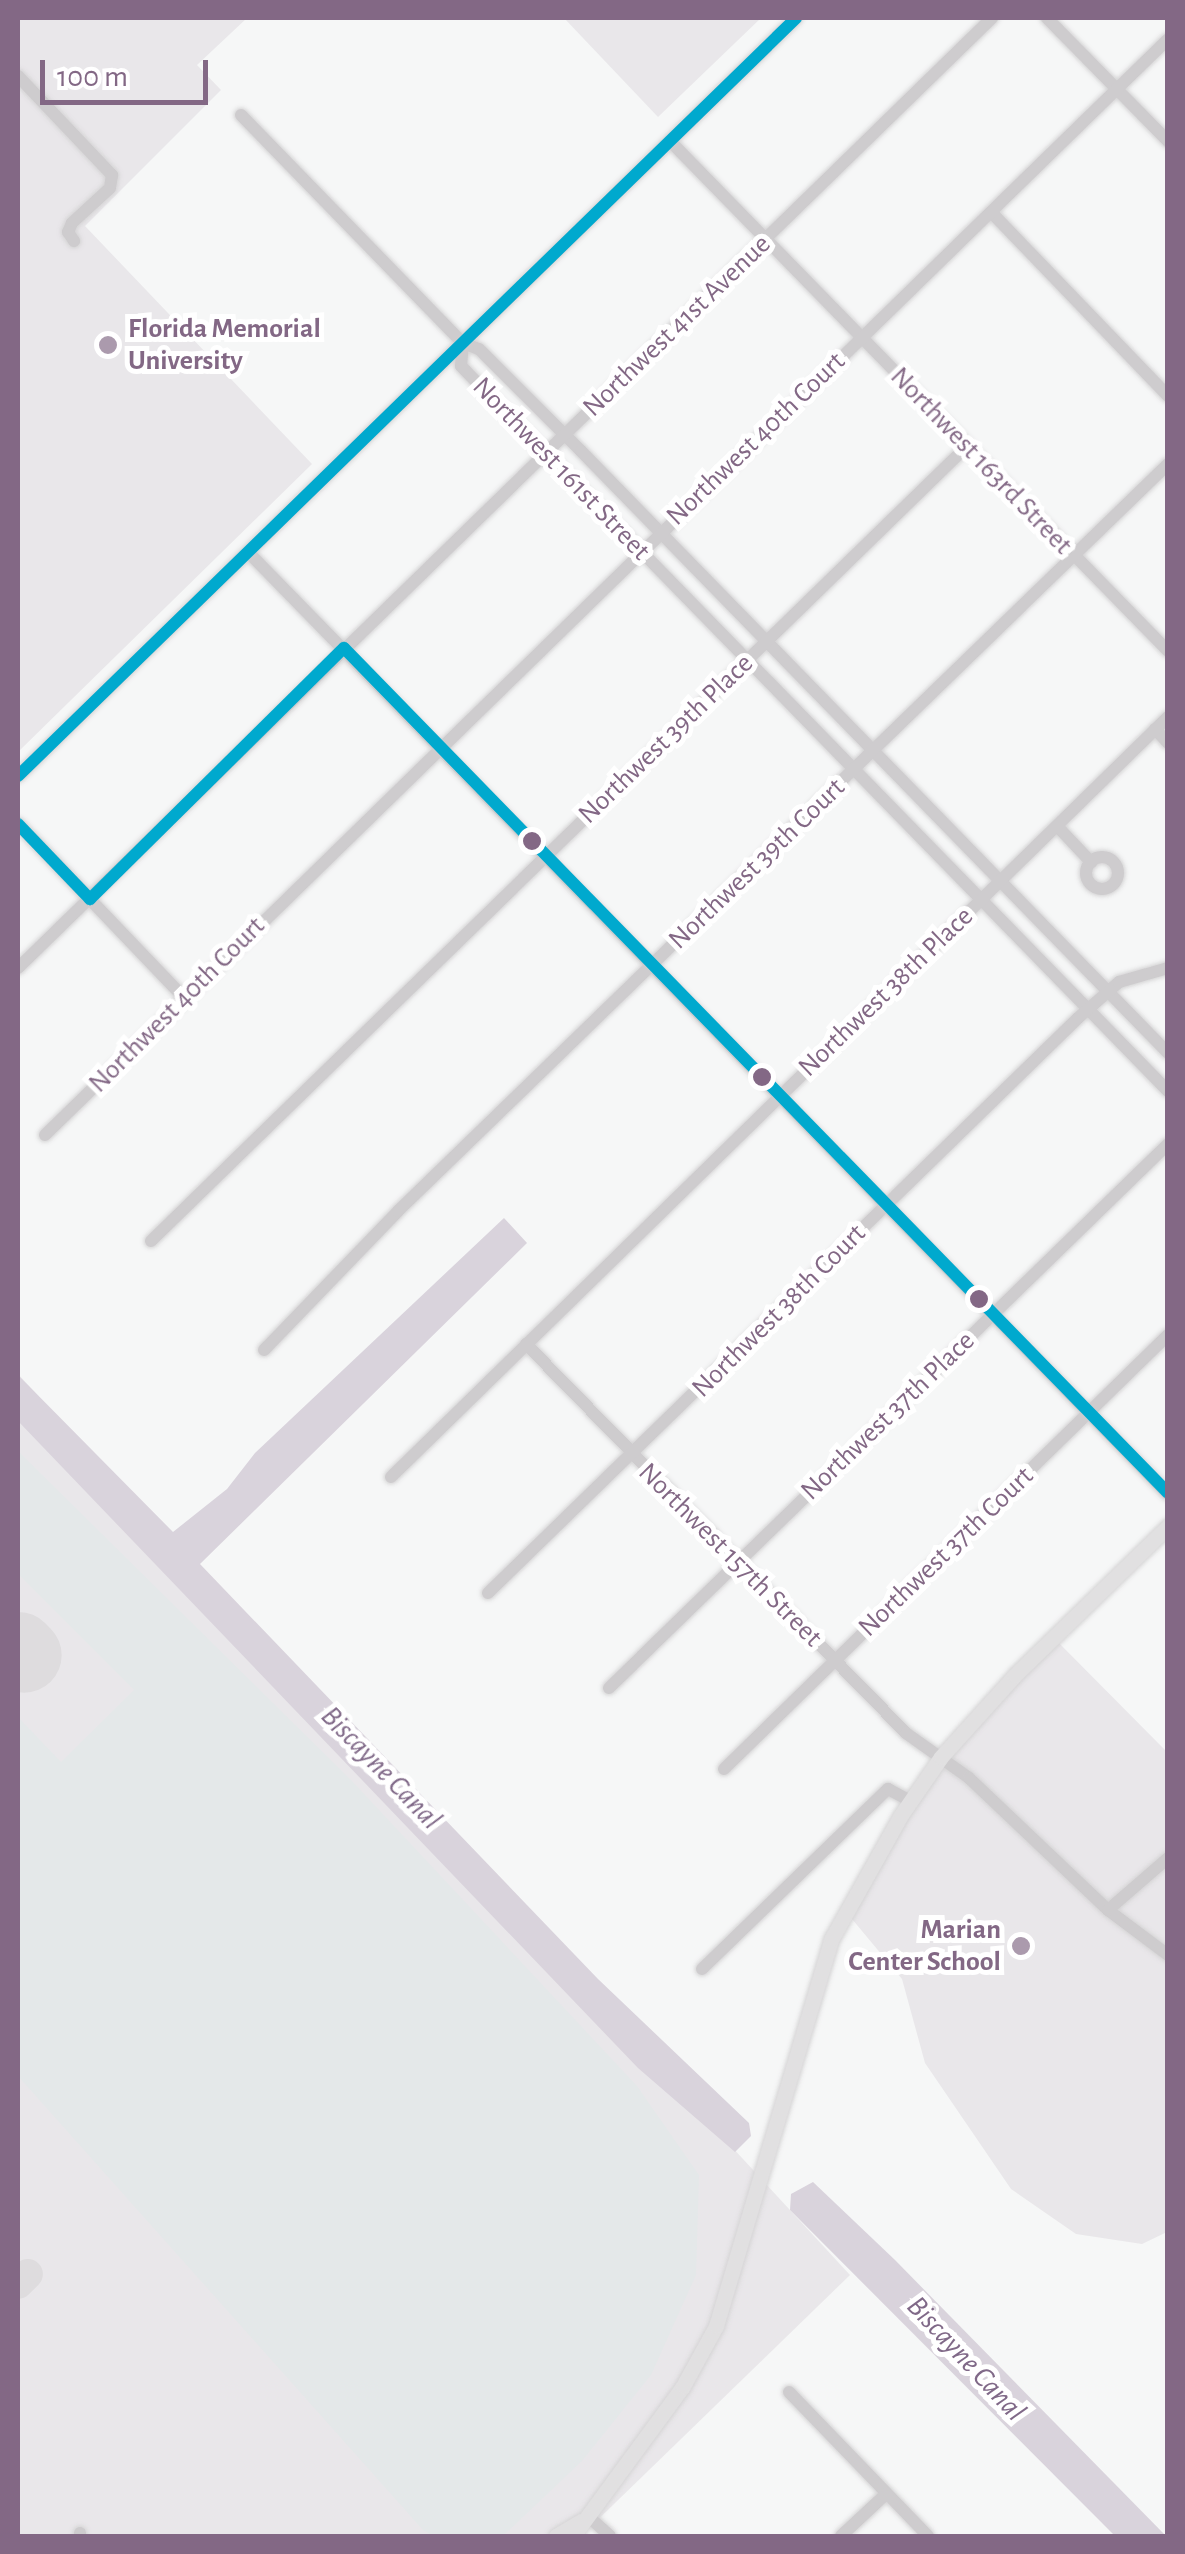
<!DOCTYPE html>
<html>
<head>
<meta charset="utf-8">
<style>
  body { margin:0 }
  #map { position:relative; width:1185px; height:2554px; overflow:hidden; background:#f6f7f7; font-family:"Alegreya Sans",sans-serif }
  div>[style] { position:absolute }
  .built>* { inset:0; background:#e9e7ea }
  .green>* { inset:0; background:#e4e8e9 }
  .water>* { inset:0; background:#d9d3dc }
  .taxiway>* { height:30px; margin:-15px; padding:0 15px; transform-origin:15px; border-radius:15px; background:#dedcde }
  .runway>* { height:75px; margin:-37.5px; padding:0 37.5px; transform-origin:37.5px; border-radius:37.5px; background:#dedcde }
  .roads { filter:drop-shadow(0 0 2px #d5d4d5) drop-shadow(0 0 2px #d5d4d5) }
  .minor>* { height:12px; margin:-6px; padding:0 6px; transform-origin:6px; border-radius:6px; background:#ceccce }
  .minor>.ring { margin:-6px; padding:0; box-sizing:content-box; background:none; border:12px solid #ceccce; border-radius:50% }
  .major>* { height:15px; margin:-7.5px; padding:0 7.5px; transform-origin:7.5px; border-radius:7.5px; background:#e1e0e1 }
  .bus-1>* { height:12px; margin:-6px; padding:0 6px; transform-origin:6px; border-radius:6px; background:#00a9ce }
  .dots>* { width:28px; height:28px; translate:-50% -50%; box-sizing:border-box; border:5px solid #fff; border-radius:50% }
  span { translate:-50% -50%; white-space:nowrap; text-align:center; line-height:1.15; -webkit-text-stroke:10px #fff; paint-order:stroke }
  .street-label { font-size:28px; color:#836885 }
  .poi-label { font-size:28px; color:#836885; font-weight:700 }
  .left { translate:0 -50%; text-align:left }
  .right { translate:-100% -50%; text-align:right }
  .water-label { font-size:30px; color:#806988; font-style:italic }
  .frame { position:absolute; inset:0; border:20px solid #836885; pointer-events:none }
  .scale { position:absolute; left:40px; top:60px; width:168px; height:45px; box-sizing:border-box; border:5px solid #836885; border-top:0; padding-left:12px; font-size:30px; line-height:35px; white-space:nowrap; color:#836885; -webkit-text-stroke:8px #fff; paint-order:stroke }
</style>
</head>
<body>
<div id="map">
  <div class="built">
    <i style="clip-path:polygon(18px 18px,247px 18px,197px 65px,221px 90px,85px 226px,312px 464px,18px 752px)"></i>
    <i style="clip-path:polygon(564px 18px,761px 18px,658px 117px)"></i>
    <i style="clip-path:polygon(18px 1374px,850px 2275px,581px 2536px,18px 2536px)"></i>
    <i style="clip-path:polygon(1053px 1637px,1167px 1752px,1167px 2232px,1142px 2244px,1076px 2234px,1011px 2189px,925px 2063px,902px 1979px,847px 1913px,901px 1815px)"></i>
  </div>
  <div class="green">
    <i style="clip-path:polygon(18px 1451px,351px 1780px,637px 2086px,699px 2175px,696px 2275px,651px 2375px,582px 2461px,505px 2534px,434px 2536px,423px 2530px,18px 2076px,18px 1717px,61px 1762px,134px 1690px,18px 1574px)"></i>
  </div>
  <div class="water">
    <i style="clip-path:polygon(504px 1218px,527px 1243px,200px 1564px,598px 1979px,749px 2123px,751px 2136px,735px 2152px,638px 2068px,18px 1421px,18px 1375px,173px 1532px,227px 1489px,255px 1453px)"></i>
    <i style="clip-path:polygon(813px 2182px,895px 2260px,1166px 2536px,1115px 2536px,790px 2210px,791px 2194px)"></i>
  </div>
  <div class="taxiway">
    <i style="left:18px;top:2284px;width:14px;rotate:-45deg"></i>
  </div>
  <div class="runway">
    <i style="left:18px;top:1649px;width:8px;rotate:45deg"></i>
  </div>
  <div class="roads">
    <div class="minor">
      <i style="left:1047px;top:18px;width:173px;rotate:45.5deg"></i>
      <i style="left:18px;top:76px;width:137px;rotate:46.5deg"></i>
      <i style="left:112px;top:175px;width:13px;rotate:99deg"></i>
      <i style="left:110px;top:188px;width:52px;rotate:137.4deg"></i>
      <i style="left:72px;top:223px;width:10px;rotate:114deg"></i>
      <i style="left:68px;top:232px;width:11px;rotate:56deg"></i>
      <i style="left:241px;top:115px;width:318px;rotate:45.8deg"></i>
      <i style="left:463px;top:343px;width:17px;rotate:21deg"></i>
      <i style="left:479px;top:349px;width:144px;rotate:45deg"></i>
      <i style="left:581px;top:451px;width:841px;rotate:45.72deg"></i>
      <i style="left:670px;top:141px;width:713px;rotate:45.68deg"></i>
      <i style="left:991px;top:212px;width:255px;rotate:46.1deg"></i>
      <i style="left:463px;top:343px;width:23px;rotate:95deg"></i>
      <i style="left:461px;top:366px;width:28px;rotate:46deg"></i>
      <i style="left:480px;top:386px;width:985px;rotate:45.7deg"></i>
      <i style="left:248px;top:552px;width:1317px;rotate:45.68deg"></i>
      <i style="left:1155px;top:729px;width:19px;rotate:47deg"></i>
      <i style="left:18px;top:776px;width:1086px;rotate:-44.25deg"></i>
      <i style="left:18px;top:824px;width:240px;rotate:46.3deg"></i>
      <i style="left:1057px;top:826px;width:50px;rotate:46.6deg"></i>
      <i class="ring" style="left:1086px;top:857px;width:20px;height:20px"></i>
      <i style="left:18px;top:968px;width:1361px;rotate:-44.29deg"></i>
      <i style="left:45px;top:1135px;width:1569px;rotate:-44.3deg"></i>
      <i style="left:151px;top:1241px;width:1139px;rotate:-44.25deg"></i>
      <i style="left:526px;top:1344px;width:544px;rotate:45.67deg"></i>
      <i style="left:906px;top:1733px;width:77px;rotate:35.5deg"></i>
      <i style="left:969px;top:1778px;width:192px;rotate:43.5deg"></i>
      <i style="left:1108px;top:1910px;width:75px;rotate:36.9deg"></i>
      <i style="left:264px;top:1350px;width:193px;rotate:-46deg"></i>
      <i style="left:398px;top:1211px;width:1073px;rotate:-44.13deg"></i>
      <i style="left:391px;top:1477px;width:1087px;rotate:-44.37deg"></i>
      <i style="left:488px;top:1593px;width:824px;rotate:-44.26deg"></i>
      <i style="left:1078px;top:1018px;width:55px;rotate:-41.3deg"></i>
      <i style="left:1119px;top:982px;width:51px;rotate:-15.9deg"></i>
      <i style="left:609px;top:1688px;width:780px;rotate:-44.22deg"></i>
      <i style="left:724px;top:1769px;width:621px;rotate:-44.35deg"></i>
      <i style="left:1108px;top:1910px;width:79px;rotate:-40.9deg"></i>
      <i style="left:702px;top:1969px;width:259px;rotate:-44.1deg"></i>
      <i style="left:888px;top:1789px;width:26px;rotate:28deg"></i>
      <i style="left:789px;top:2392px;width:200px;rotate:46deg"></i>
      <i style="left:589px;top:2517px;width:28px;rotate:42deg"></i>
      <i style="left:80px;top:2536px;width:3px;rotate:-90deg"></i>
      <i style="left:841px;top:2536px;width:62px;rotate:-43deg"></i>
    </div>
    <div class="major">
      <i style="left:556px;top:2536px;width:29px;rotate:-31deg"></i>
      <i style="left:573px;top:2536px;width:186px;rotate:-53.7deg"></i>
      <i style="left:683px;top:2386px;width:68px;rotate:-61.2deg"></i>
      <i style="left:716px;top:2326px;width:405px;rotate:-73.4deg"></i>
      <i style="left:832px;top:1938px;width:141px;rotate:-60.7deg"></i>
      <i style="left:901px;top:1815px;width:70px;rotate:-55.4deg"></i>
      <i style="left:941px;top:1757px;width:110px;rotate:-47.9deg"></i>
      <i style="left:1015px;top:1675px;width:214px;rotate:-44.2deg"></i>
    </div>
  </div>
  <div class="bus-1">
    <i style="left:18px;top:776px;width:1086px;rotate:-44.25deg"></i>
    <i style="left:18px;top:824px;width:104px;rotate:46.2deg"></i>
    <i style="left:90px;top:899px;width:357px;rotate:-44.7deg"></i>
    <i style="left:344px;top:648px;width:1180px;rotate:45.72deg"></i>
  </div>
  <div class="dots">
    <i style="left:108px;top:345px;background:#ab9aad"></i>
    <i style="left:532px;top:841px;background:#836885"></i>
    <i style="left:762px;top:1077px;background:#836885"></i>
    <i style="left:979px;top:1299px;background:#836885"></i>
    <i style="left:1021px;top:1946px;background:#ab9aad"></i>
  </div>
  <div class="street-label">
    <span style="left:677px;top:326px;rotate:-44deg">Northwest 41st Avenue</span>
    <span style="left:756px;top:439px;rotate:-44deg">Northwest 40th Court</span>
    <span style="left:981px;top:461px;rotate:46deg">Northwest 163rd Street</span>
    <span style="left:561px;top:469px;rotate:46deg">Northwest 161st Street</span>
    <span style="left:666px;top:739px;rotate:-44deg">Northwest 39th Place</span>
    <span style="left:757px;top:864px;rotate:-44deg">Northwest 39th Court</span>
    <span style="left:886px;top:992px;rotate:-44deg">Northwest 38th Place</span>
    <span style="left:177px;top:1005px;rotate:-45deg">Northwest 40th Court</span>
    <span style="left:779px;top:1311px;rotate:-45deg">Northwest 38th Court</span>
    <span style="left:888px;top:1416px;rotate:-44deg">Northwest 37th Place</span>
    <span style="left:946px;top:1552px;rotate:-44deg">Northwest 37th Court</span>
    <span style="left:730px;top:1555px;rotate:45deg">Northwest 157th Street</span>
  </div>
  <div class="poi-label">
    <span class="left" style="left:128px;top:345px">Florida Memorial<br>University</span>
    <span class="right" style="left:1001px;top:1946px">Marian<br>Center School</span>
  </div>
  <div class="water-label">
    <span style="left:381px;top:1768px;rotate:46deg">Biscayne Canal</span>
    <span style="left:966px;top:2359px;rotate:47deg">Biscayne Canal</span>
  </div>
  <div class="frame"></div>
  <div class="scale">100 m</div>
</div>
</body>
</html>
